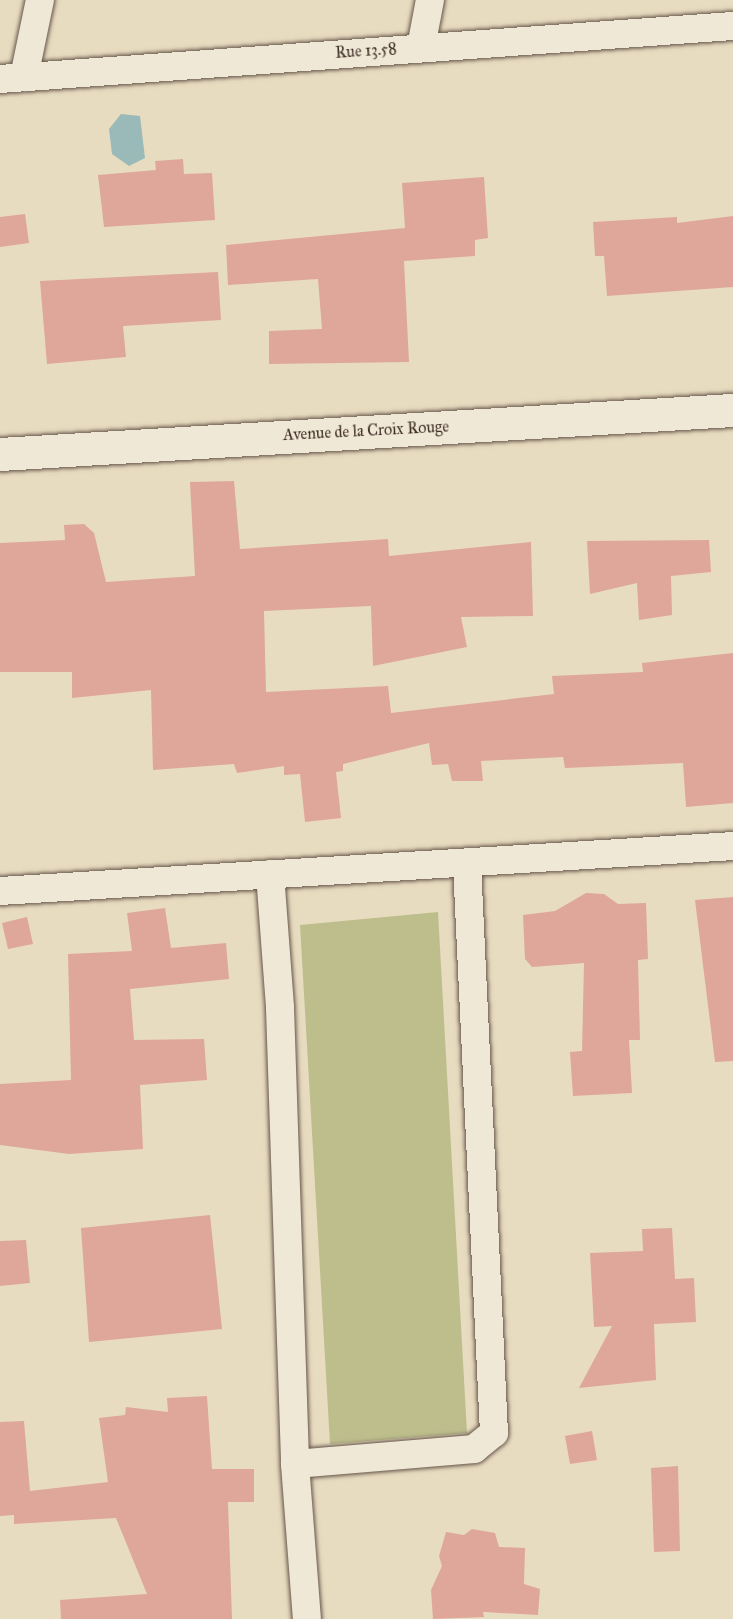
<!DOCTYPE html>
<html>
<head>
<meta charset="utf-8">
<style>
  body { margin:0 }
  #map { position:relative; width:733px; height:1619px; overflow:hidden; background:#e8dcc0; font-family:"IM FELL Great Primer",serif }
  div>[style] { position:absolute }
  .green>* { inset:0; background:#bebe8d }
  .water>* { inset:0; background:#99bab9 }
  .building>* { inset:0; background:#dfa69a }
  .roads { filter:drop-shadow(0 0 2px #66564a) drop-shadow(0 0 2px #66564a) }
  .street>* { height:28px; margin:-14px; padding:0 14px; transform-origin:14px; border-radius:14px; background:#f0e8d6 }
  .secondary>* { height:33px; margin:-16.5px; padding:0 16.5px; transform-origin:16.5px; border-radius:16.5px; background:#f0e8d6 }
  span { translate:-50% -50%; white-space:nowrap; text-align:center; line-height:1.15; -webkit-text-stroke:5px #f0e8d6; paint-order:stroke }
  .street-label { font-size:16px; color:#3b2a23 }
</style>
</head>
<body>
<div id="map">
  <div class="green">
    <i style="clip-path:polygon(438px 912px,467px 1433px,330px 1444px,300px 925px)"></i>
  </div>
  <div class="water">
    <i style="clip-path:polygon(121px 114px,140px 116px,145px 158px,129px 166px,112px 154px,109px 129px)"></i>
  </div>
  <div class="building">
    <i style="clip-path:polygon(183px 159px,184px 174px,212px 173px,215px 220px,104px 227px,98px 175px,156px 170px,155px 161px)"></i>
    <i style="clip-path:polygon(484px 177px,488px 238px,475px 240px,475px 256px,404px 261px,409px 362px,269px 364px,269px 331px,322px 329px,318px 279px,228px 285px,226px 245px,405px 228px,402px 183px)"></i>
    <i style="clip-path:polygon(25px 214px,29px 243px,0 247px,0 217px)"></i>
    <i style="clip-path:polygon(733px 216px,733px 287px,607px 296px,604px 256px,595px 256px,593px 222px,677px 217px,677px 223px)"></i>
    <i style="clip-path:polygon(218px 272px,221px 320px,123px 326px,126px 357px,47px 364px,40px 281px)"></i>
    <i style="clip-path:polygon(234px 481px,240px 549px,388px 539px,389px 556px,531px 542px,533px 616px,461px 617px,467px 647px,373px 666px,371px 606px,264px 611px,266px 692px,388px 686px,391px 713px,554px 694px,552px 676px,643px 672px,642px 663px,733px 653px,733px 803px,686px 807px,683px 763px,565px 768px,563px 757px,481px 761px,483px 781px,452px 781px,448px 764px,432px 765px,429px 743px,343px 764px,343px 771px,336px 772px,341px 818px,305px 822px,300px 774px,284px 775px,284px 766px,237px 773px,234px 764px,153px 770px,151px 690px,72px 698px,72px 672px,0 672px,0 543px,65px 540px,64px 525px,84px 524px,94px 533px,106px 582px,195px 576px,190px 482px)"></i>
    <i style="clip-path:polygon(709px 540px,711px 572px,671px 576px,672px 615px,639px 620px,637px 583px,590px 594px,587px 541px)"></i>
    <i style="clip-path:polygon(586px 893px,604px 894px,618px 904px,646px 903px,648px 959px,638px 960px,640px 1040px,629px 1040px,632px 1093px,573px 1096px,570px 1052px,582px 1051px,584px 963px,532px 967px,525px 959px,523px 915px,555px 911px)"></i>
    <i style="clip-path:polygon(733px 897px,733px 1061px,715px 1062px,695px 900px)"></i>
    <i style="clip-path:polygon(165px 908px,171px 948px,226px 943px,229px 979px,130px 989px,134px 1040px,204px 1039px,207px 1080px,140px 1085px,143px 1149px,69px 1154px,0 1145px,0 1084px,71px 1080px,68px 954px,132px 951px,127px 913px)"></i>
    <i style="clip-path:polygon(27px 917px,33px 944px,8px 949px,2px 923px)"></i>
    <i style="clip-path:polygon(210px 1215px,222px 1329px,89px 1342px,81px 1228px)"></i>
    <i style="clip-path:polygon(672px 1228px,675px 1279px,694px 1278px,696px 1322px,654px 1324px,656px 1380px,579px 1388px,612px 1326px,594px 1327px,590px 1253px,643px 1251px,642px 1229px)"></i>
    <i style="clip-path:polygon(26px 1240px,30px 1283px,0 1286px,0 1241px)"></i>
    <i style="clip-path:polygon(207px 1396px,212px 1469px,254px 1469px,254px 1502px,228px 1502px,232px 1619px,61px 1619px,60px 1600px,147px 1594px,116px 1518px,14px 1524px,14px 1515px,0 1516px,0 1422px,24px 1421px,30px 1491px,108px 1482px,99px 1418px,125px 1415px,126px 1407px,168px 1412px,167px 1398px)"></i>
    <i style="clip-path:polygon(592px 1431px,597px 1460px,570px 1464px,565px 1436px)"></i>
    <i style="clip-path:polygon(678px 1466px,680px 1551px,654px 1552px,651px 1468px)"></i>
    <i style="clip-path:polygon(472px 1529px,495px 1533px,499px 1547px,525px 1548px,524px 1584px,540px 1589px,538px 1615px,483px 1612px,484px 1617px,433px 1619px,431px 1590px,442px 1566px,439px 1556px,446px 1532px,464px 1535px)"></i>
  </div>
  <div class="roads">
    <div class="street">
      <i style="left:421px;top:47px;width:48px;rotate:-79.2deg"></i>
      <i style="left:24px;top:77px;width:79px;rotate:-78.3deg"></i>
      <i style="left:0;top:79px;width:735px;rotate:-4.14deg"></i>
      <i style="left:270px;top:874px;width:134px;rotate:85.7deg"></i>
      <i style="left:280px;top:1008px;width:456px;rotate:88.1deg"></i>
      <i style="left:295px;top:1464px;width:155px;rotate:85.6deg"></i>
      <i style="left:0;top:891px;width:734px;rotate:-3.51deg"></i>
      <i style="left:295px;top:1464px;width:180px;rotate:-4.8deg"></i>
      <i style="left:474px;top:1449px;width:26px;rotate:-39deg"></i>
      <i style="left:494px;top:1433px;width:570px;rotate:-92.72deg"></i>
    </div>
    <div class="secondary">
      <i style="left:0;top:454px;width:734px;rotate:-3.44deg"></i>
    </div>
  </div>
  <div class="street-label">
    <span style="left:366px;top:51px;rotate:-4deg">Rue 13.58</span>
    <span style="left:366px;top:431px;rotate:-3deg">Avenue de la Croix Rouge</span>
  </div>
</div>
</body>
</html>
